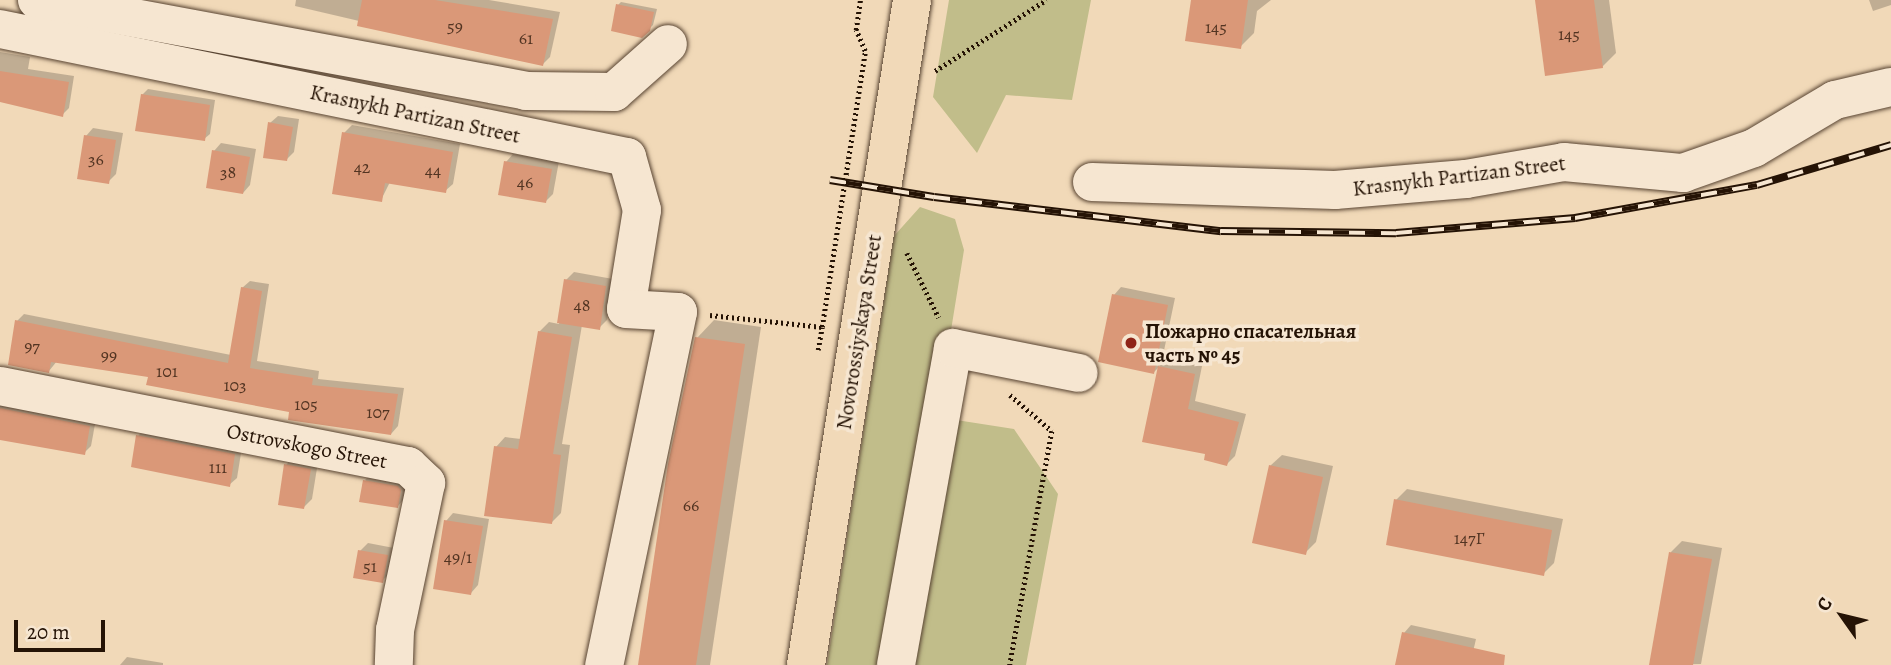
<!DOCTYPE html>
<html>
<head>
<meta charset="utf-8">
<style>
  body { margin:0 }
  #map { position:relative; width:1891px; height:665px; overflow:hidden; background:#f1d9b8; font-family:Alegreya,serif }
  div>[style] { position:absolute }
  .green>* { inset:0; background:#c1bd8a }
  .shadow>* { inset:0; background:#0003 }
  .building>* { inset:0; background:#da9878 }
  .path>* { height:4.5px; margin-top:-2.25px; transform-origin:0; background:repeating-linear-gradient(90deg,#251305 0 2px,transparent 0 5.5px) }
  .roads { filter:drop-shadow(0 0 2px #584432) drop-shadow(0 0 2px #584432) }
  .minor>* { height:38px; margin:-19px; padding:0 19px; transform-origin:19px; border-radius:19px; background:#f6e6d1 }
  .major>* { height:38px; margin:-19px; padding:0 19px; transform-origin:19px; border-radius:19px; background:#f1d9b8 }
  .rail>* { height:8px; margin-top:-4px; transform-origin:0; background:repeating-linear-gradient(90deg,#f6e6d1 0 16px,#251305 0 32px); box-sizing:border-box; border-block:2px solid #251305 }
  .dots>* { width:19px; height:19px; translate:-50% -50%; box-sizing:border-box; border:4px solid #f6e6d1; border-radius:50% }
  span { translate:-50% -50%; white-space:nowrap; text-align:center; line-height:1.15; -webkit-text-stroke:7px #f6e6d1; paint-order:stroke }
  .number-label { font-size:18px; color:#523422 }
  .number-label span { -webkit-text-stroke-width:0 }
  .street-label { font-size:21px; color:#251305 }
  .poi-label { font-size:21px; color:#251305; font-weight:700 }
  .left { translate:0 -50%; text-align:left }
  .north { position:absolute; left:1807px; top:581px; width:70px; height:70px; -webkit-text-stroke:5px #f6e6d1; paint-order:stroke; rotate:304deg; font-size:19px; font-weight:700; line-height:28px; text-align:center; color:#251305 }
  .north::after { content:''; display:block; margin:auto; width:24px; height:32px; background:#251305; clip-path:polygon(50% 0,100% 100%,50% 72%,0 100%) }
  .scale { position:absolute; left:14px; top:620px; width:91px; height:32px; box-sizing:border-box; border:4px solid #251305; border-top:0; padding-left:9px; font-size:21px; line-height:24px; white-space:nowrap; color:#251305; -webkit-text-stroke:5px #f6e6d1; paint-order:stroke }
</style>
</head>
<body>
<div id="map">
  <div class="green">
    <i style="clip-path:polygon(949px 0,1091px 0,1072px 100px,1006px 95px,977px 153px,933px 97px)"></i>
    <i style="clip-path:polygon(920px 207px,955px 219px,964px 250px,937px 417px,1014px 429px,1058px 494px,1026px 665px,827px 665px,894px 236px)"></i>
  </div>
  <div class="shadow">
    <i style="clip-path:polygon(296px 0,489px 0,560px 12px,550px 57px,543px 64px,295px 6px)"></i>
    <i style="clip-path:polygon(1193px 0,1271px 0,1257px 11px,1254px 33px,1240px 47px)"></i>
    <i style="clip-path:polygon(1537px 0,1609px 0,1616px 53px,1602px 67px)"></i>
    <i style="clip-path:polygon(1869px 0,1891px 0,1891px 5px,1873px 11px)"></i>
    <i style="clip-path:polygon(621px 2px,657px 9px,653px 25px,642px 36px,618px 5px)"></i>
    <i style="clip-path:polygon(0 52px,30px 57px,28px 69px,74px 76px,69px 108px,62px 115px,0 100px)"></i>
    <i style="clip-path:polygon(148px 89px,215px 100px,210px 134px,204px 139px,142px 95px)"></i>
    <i style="clip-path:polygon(278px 116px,299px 119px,294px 152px,286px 160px,270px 123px)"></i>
    <i style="clip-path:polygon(352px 125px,460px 144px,453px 184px,445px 191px,390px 182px,381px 200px,344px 133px)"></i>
    <i style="clip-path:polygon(93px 128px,123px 133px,116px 174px,108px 182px,86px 136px)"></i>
    <i style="clip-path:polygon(221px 143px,256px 149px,250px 185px,243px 193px,214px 151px)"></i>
    <i style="clip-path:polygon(513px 154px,559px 161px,553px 194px,546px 201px,506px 162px)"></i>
    <i style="clip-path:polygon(574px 272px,613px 279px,607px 320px,599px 328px,582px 325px,562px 444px,570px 445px,561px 513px,551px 523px,496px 447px,505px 437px,521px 439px,539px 332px,549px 322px,559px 324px,566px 280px)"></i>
    <i style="clip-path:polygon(250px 281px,269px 284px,257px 361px,319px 371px,318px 379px,404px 388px,398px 426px,391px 434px,150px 376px,57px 361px,49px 371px,17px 321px,24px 314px,231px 355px,242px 288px)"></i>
    <i style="clip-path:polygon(1121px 287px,1175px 298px,1161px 365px,1167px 359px,1202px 366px,1195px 401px,1246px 414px,1235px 456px,1227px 464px,1208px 452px,1144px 440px,1160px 366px,1154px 372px,1114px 295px)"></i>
    <i style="clip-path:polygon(714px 320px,761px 327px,710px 665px,640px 665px,697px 338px)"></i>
    <i style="clip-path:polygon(0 397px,96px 419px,91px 446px,84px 453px,0 439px)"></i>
    <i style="clip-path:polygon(146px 428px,242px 447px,237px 478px,229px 485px,138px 436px)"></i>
    <i style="clip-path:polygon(1282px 455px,1333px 466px,1316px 542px,1305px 553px,1270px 466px)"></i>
    <i style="clip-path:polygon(294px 457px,318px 462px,312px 499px,304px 507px,286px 465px)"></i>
    <i style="clip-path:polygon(372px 473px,408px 482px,405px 498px,398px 506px,365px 480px)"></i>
    <i style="clip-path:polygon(1407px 489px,1563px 519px,1554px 563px,1543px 574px,1396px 500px)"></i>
    <i style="clip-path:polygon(453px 513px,489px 519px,478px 585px,471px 593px,446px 521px)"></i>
    <i style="clip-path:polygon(1682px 541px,1722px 548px,1701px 664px,1651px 665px,1671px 552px)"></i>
    <i style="clip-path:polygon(368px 543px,394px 548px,390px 573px,382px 581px,360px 551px)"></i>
    <i style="clip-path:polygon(1411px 625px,1476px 639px,1470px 665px,1397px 665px,1404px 633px)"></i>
    <i style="clip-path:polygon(127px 657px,163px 663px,163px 665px,120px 665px)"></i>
  </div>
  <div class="building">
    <i style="clip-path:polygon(362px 0,435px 0,553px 19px,543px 66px,357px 26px)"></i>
    <i style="clip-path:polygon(1191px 0,1248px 0,1241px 49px,1185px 41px)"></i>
    <i style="clip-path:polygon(1535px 0,1594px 0,1603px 68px,1545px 76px)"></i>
    <i style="clip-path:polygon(616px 4px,654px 12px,650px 31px,642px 38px,611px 31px)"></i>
    <i style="clip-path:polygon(0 71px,69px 82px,63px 117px,0 102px)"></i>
    <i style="clip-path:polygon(141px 94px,210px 105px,205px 141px,135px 131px)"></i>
    <i style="clip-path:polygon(268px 122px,293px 127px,287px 161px,263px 158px)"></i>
    <i style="clip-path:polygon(342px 132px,453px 152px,446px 193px,385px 183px,382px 202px,332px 194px)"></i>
    <i style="clip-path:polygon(84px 135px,116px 140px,109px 184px,77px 179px)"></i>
    <i style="clip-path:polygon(212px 150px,250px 157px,243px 194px,206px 188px)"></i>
    <i style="clip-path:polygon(504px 161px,552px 169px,546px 203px,498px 195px)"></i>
    <i style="clip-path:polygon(564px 279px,606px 286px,600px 330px,557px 323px)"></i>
    <i style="clip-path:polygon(241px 287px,262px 291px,250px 368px,313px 378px,312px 385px,398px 394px,391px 435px,288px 420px,289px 412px,146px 385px,148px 377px,51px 362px,49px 373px,8px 365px,15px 320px,228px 363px)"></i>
    <i style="clip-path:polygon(1112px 294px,1168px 305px,1154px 374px,1098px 362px)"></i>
    <i style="clip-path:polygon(538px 331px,572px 337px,553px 454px,561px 455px,552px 524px,484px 516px,494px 446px,518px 449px)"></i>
    <i style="clip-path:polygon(695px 337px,745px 344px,696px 665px,638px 665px,668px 464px)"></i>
    <i style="clip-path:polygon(1158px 366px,1195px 374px,1188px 409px,1239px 422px,1227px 466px,1204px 460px,1205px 454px,1142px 442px)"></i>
    <i style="clip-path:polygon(0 408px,90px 426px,85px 455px,0 440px)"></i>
    <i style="clip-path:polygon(136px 435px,235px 454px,230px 487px,131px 467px)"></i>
    <i style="clip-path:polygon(284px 464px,311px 469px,304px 509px,278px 505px)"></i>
    <i style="clip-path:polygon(1269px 465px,1323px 477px,1306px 555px,1252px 543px)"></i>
    <i style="clip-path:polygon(363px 480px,398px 486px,401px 490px,398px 508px,359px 502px)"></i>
    <i style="clip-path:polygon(1394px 499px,1552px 530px,1544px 576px,1386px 545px)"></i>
    <i style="clip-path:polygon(444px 520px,483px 526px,471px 595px,433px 589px)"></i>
    <i style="clip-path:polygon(358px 550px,388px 555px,383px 583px,353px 578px)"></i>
    <i style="clip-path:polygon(1669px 552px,1712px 559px,1693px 665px,1649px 665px)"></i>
    <i style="clip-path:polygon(1402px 632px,1505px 655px,1504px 665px,1395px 665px)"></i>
  </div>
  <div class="path">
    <i style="left:935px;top:71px;width:132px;rotate:-32.6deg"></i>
    <i style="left:907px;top:253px;width:72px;rotate:63.8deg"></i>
    <i style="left:710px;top:315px;width:113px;rotate:6.1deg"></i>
    <i style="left:822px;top:327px;width:279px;rotate:-81.1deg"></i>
    <i style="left:865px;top:51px;width:23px;rotate:-113deg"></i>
    <i style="left:856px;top:30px;width:30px;rotate:-82deg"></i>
    <i style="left:818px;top:350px;width:23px;rotate:-80deg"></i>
    <i style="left:1010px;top:395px;width:55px;rotate:40.6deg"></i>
    <i style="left:1052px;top:431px;width:238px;rotate:100.2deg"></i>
  </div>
  <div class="roads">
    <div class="minor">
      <i style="left:37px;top:0;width:497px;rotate:10.5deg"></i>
      <i style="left:526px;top:91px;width:88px;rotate:0.7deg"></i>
      <i style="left:614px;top:92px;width:72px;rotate:-41.6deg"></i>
      <i style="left:0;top:29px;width:640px;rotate:11.54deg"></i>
      <i style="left:627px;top:157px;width:55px;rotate:74.2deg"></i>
      <i style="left:642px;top:210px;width:100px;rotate:99.2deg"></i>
      <i style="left:626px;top:309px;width:52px;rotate:3.3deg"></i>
      <i style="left:678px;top:312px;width:361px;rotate:101.8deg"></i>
      <i style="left:1092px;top:182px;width:243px;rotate:1.9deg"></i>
      <i style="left:1335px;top:190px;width:131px;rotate:-4.8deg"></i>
      <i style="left:1466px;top:179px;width:99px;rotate:-9.8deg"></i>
      <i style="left:1564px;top:162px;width:120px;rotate:5.3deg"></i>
      <i style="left:1683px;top:173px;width:75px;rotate:-19.4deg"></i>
      <i style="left:1754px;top:148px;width:94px;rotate:-30.7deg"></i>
      <i style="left:1835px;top:100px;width:57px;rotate:-13.1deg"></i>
      <i style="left:0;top:386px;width:416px;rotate:11.1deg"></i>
      <i style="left:408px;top:466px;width:25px;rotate:43deg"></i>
      <i style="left:426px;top:483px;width:150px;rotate:101.9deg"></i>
      <i style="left:395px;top:630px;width:35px;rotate:92deg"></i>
      <i style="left:896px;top:665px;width:322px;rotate:-79.8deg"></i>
      <i style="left:953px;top:348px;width:128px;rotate:11.2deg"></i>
    </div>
    <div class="major">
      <i style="left:806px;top:665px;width:673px;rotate:-80.94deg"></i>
    </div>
  </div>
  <div class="rail">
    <i style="left:830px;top:180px;width:105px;rotate:9.3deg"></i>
    <i style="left:934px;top:197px;width:289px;rotate:6.8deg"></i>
    <i style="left:1221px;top:231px;width:175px;rotate:0.7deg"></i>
    <i style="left:1396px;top:233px;width:180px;rotate:-4.8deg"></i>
    <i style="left:1575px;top:218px;width:185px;rotate:-10.3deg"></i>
    <i style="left:1757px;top:185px;width:140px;rotate:-16.6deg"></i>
  </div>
  <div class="dots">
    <i style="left:1131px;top:343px;background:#8f2418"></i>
  </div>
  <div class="number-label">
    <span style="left:455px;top:26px">59</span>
    <span style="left:1216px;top:27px">145</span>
    <span style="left:1569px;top:34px">145</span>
    <span style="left:526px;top:38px">61</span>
    <span style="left:96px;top:159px">36</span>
    <span style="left:362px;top:167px">42</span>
    <span style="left:433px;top:170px">44</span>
    <span style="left:228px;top:172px">38</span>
    <span style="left:525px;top:182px">46</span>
    <span style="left:582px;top:305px">48</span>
    <span style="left:32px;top:346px">97</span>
    <span style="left:109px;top:355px">99</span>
    <span style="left:167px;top:371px">101</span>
    <span style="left:235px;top:385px">103</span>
    <span style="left:306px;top:404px">105</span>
    <span style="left:378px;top:412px">107</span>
    <span style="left:218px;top:467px">111</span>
    <span style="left:691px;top:505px">66</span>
    <span style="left:1469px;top:538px">147Г</span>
    <span style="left:458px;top:557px">49/1</span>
    <span style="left:370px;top:566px">51</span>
  </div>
  <div class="street-label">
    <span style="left:415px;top:114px;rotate:12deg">Krasnykh Partizan Street</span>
    <span style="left:1459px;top:176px;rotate:-7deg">Krasnykh Partizan Street</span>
    <span style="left:859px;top:332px;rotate:-81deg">Novorossiyskaya Street</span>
    <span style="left:307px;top:446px;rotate:11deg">Ostrovskogo Street</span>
  </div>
  <div class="poi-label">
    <span class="left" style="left:1145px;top:343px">Пожарно спасательная<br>часть № 45</span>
  </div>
  <div class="north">С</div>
  <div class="scale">20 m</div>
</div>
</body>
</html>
